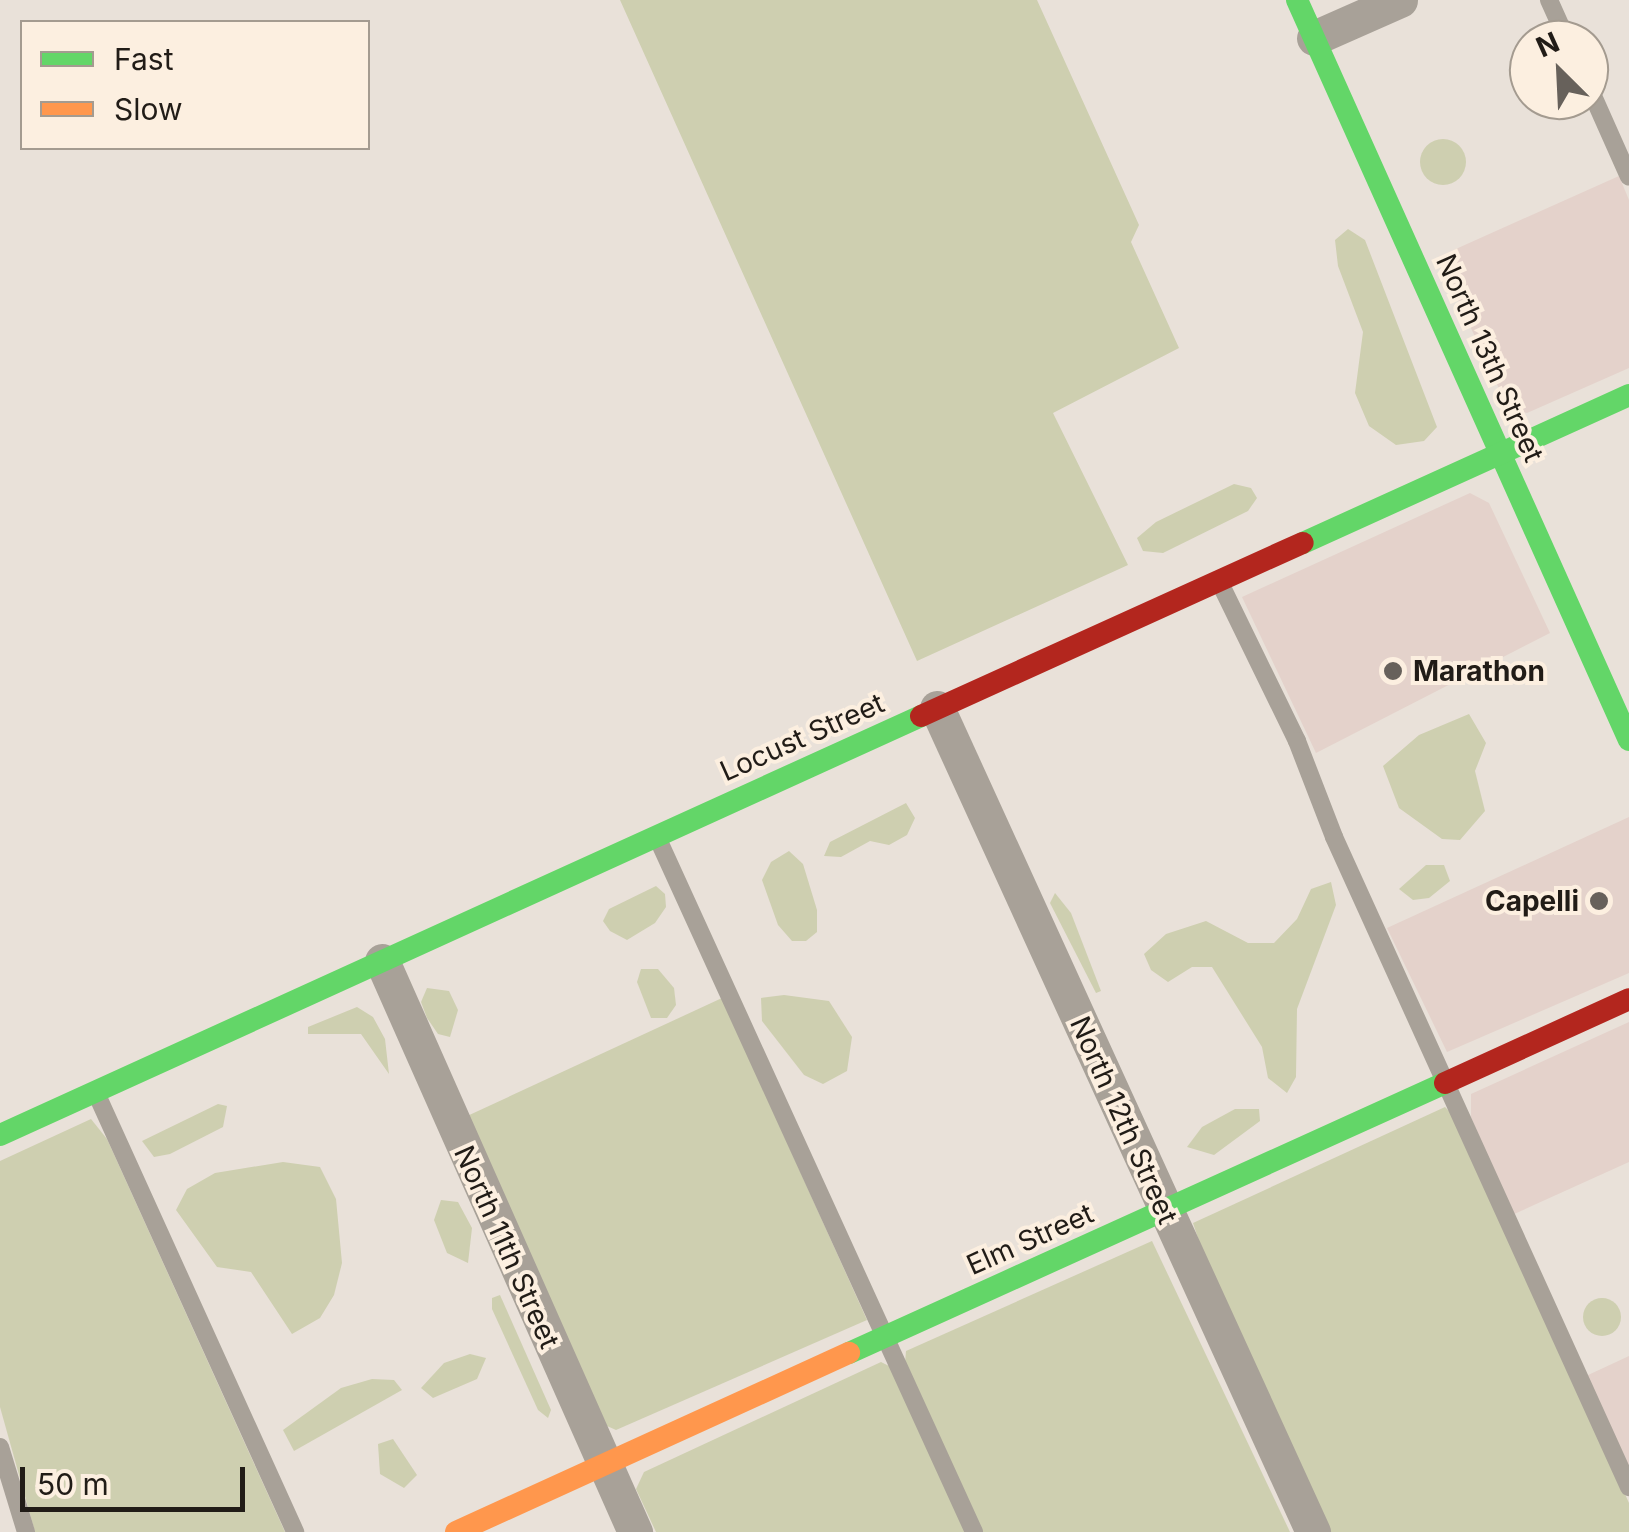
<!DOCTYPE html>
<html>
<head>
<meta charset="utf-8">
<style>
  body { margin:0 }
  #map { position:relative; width:1629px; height:1532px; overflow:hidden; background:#e9e1d9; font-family:Inter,sans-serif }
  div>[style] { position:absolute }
  .commercial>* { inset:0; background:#e4d2cb }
  .green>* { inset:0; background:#cecfb0 }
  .round { border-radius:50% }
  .lane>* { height:18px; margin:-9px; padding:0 9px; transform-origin:9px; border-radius:9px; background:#a8a198 }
  .street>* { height:35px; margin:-17.5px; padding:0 17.5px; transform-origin:17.5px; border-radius:17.5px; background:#a8a198 }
  .fast>* { height:22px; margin:-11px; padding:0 11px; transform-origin:11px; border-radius:11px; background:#63d668 }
  .slow>* { height:22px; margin:-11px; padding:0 11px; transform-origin:11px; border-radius:11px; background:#ff974d }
  .jam>* { height:22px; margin:-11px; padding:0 11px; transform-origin:11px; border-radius:11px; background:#b3261e }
  .dots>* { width:28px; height:28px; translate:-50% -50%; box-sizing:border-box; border:5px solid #fcefe0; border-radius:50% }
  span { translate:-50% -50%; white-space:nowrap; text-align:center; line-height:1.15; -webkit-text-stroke:8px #fcefe0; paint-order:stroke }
  .street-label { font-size:28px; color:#211c17 }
  .poi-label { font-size:28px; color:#211c17; font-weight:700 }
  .left { translate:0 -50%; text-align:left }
  .right { translate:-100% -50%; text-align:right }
  .legend { position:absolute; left:20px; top:20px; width:350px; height:130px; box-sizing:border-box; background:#fcefe0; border:2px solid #a49b90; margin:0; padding:12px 18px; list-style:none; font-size:30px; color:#211c17 }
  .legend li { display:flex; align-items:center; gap:20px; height:50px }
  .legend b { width:50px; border:2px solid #a49b90 }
  .north { position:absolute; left:1509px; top:20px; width:100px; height:100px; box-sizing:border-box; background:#fcefe0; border:2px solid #a49b90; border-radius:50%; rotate:336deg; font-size:28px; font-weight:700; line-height:40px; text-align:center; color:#211c17 }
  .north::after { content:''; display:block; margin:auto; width:35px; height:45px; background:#67615b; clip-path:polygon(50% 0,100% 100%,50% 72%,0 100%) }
  .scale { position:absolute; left:20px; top:1467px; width:225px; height:45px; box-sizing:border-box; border:5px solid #211c17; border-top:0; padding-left:12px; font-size:30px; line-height:35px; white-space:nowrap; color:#211c17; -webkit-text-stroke:8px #fcefe0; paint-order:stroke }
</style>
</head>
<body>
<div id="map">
  <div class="commercial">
    <i style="clip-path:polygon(1619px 176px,1629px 200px,1629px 368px,1527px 413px,1508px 408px,1438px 257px)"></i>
    <i style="clip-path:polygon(1470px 493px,1489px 503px,1550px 633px,1316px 753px,1242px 597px)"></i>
    <i style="clip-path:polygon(1629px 817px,1629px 973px,1447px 1052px,1387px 928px)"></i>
    <i style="clip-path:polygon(1629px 1022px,1629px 1162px,1512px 1215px,1471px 1117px,1471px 1094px)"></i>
    <i style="clip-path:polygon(1629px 1356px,1629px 1471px,1586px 1376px)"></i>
  </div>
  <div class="green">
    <i style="clip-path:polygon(620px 0,1037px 0,1139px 225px,1131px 242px,1179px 348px,1053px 413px,1128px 565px,917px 661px)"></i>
    <i class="round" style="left:1420px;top:139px;width:46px;height:46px"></i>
    <i style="clip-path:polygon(1348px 229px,1365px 240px,1437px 427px,1424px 441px,1396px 445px,1369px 426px,1355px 393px,1363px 332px,1338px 266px,1335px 240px)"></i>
    <i style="clip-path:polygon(1234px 484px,1251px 488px,1257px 498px,1248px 511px,1163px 553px,1143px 551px,1137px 538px,1156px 522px)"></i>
    <i style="clip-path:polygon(1469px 714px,1486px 743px,1475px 771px,1485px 811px,1460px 840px,1442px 839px,1399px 808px,1383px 766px,1419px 735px)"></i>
    <i style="clip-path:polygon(906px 803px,915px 818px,907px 835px,889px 845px,870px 841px,841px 857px,824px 856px,830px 842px)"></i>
    <i style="clip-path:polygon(789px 851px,803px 864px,817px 910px,817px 932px,806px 941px,792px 941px,778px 925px,762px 880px,771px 862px)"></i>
    <i style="clip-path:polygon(1426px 865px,1444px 865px,1450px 881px,1429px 898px,1413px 900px,1399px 889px)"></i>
    <i style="clip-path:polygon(1331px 882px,1336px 905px,1297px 1009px,1296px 1077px,1287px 1093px,1268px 1078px,1262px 1047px,1212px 967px,1192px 967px,1168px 982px,1151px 970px,1144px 954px,1166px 934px,1206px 921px,1248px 943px,1274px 943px,1297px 919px,1311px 889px)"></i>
    <i style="clip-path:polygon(656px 886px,665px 894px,666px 907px,655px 923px,627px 940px,610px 931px,603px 921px,609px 909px)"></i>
    <i style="clip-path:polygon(1055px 893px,1071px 913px,1101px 991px,1096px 993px,1050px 903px)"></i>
    <i style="clip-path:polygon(641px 969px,658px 969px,674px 988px,676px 1005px,667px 1018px,651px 1018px,637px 982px)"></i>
    <i style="clip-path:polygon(427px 988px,449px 991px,458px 1010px,450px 1037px,438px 1034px,427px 1018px,421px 1002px)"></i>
    <i style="clip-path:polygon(784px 995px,829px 1001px,852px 1037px,847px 1071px,823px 1084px,804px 1075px,762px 1021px,761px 998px)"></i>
    <i style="clip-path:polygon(722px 998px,867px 1320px,616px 1430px,607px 1426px,465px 1117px)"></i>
    <i style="clip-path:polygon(357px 1007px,373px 1017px,385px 1039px,389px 1074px,361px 1034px,308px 1034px,308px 1027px)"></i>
    <i style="clip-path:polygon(218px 1104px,227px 1106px,223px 1127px,170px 1154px,154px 1157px,142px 1141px)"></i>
    <i style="clip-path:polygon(1445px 1107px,1456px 1118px,1629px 1503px,1629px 1532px,1331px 1532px,1200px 1244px,1193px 1223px)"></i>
    <i style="clip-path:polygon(1235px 1109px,1259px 1109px,1260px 1121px,1214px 1155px,1187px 1147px,1202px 1127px)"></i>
    <i style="clip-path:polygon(91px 1119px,107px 1139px,285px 1532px,35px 1532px,0 1407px,0 1161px)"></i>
    <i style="clip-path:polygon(283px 1162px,320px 1167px,336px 1199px,342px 1263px,334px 1295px,320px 1318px,292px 1334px,251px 1272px,217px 1267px,176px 1210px,187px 1189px,215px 1173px)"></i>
    <i style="clip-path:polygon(441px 1200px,458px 1202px,472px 1228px,468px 1263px,447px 1253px,434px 1220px)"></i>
    <i style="clip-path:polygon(1152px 1241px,1290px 1532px,980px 1532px,905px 1363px,906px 1351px)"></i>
    <i style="clip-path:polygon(500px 1295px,551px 1410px,548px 1418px,538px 1410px,492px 1309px,492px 1298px)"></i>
    <i class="round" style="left:1583px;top:1298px;width:38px;height:38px"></i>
    <i style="clip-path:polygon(470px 1354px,486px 1358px,477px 1379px,433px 1398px,421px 1388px,444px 1363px)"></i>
    <i style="clip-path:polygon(881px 1362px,891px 1367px,966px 1532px,656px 1532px,636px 1489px,644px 1472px)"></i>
    <i style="clip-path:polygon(372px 1379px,394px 1380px,402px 1390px,294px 1451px,283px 1430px,341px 1388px)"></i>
    <i style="clip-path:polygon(393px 1439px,417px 1475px,404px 1488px,380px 1474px,378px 1444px)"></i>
  </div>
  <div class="lane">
    <i style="left:1549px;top:0;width:44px;rotate:65.8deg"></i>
    <i style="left:1589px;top:87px;width:98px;rotate:66deg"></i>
    <i style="left:1219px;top:581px;width:178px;rotate:64deg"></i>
    <i style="left:1297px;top:741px;width:103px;rotate:68.9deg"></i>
    <i style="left:1334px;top:837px;width:714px;rotate:65.59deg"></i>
    <i style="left:657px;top:837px;width:764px;rotate:65.48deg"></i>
    <i style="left:97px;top:1095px;width:480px;rotate:65.6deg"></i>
    <i style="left:0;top:1447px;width:89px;rotate:73deg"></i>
  </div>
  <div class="street">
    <i style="left:1314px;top:38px;width:94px;rotate:-23.8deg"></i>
    <i style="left:937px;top:708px;width:906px;rotate:65.47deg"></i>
    <i style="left:382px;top:961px;width:625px;rotate:66.1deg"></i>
  </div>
  <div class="fast">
    <i style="left:1297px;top:0;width:811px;rotate:65.84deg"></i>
    <i style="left:1303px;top:543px;width:358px;rotate:-24.4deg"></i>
    <i style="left:0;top:1135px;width:1012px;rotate:-24.46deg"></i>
    <i style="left:849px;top:1353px;width:654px;rotate:-24.37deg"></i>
  </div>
  <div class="slow">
    <i style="left:456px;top:1532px;width:432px;rotate:-24.5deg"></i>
  </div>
  <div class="jam">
    <i style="left:921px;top:716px;width:419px;rotate:-24.4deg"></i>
    <i style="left:1445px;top:1083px;width:202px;rotate:-24.5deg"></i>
  </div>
  <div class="dots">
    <i style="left:1393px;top:671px;background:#67615b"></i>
    <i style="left:1599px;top:901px;background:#67615b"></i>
  </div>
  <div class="street-label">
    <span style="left:1490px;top:358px;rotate:66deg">North 13th Street</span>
    <span style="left:802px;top:737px;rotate:-24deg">Locust Street</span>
    <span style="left:1124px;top:1120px;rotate:66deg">North 12th Street</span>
    <span style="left:1030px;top:1239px;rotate:-24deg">Elm Street</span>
    <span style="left:507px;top:1247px;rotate:66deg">North 11th Street</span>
  </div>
  <div class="poi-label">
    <span class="left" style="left:1413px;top:671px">Marathon</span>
    <span class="right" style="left:1579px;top:901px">Capelli</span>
  </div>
  <ul class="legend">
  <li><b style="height:12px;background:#63d668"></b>Fast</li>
  <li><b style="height:12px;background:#ff974d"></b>Slow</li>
  </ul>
  <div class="north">N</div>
  <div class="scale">50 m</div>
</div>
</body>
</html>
